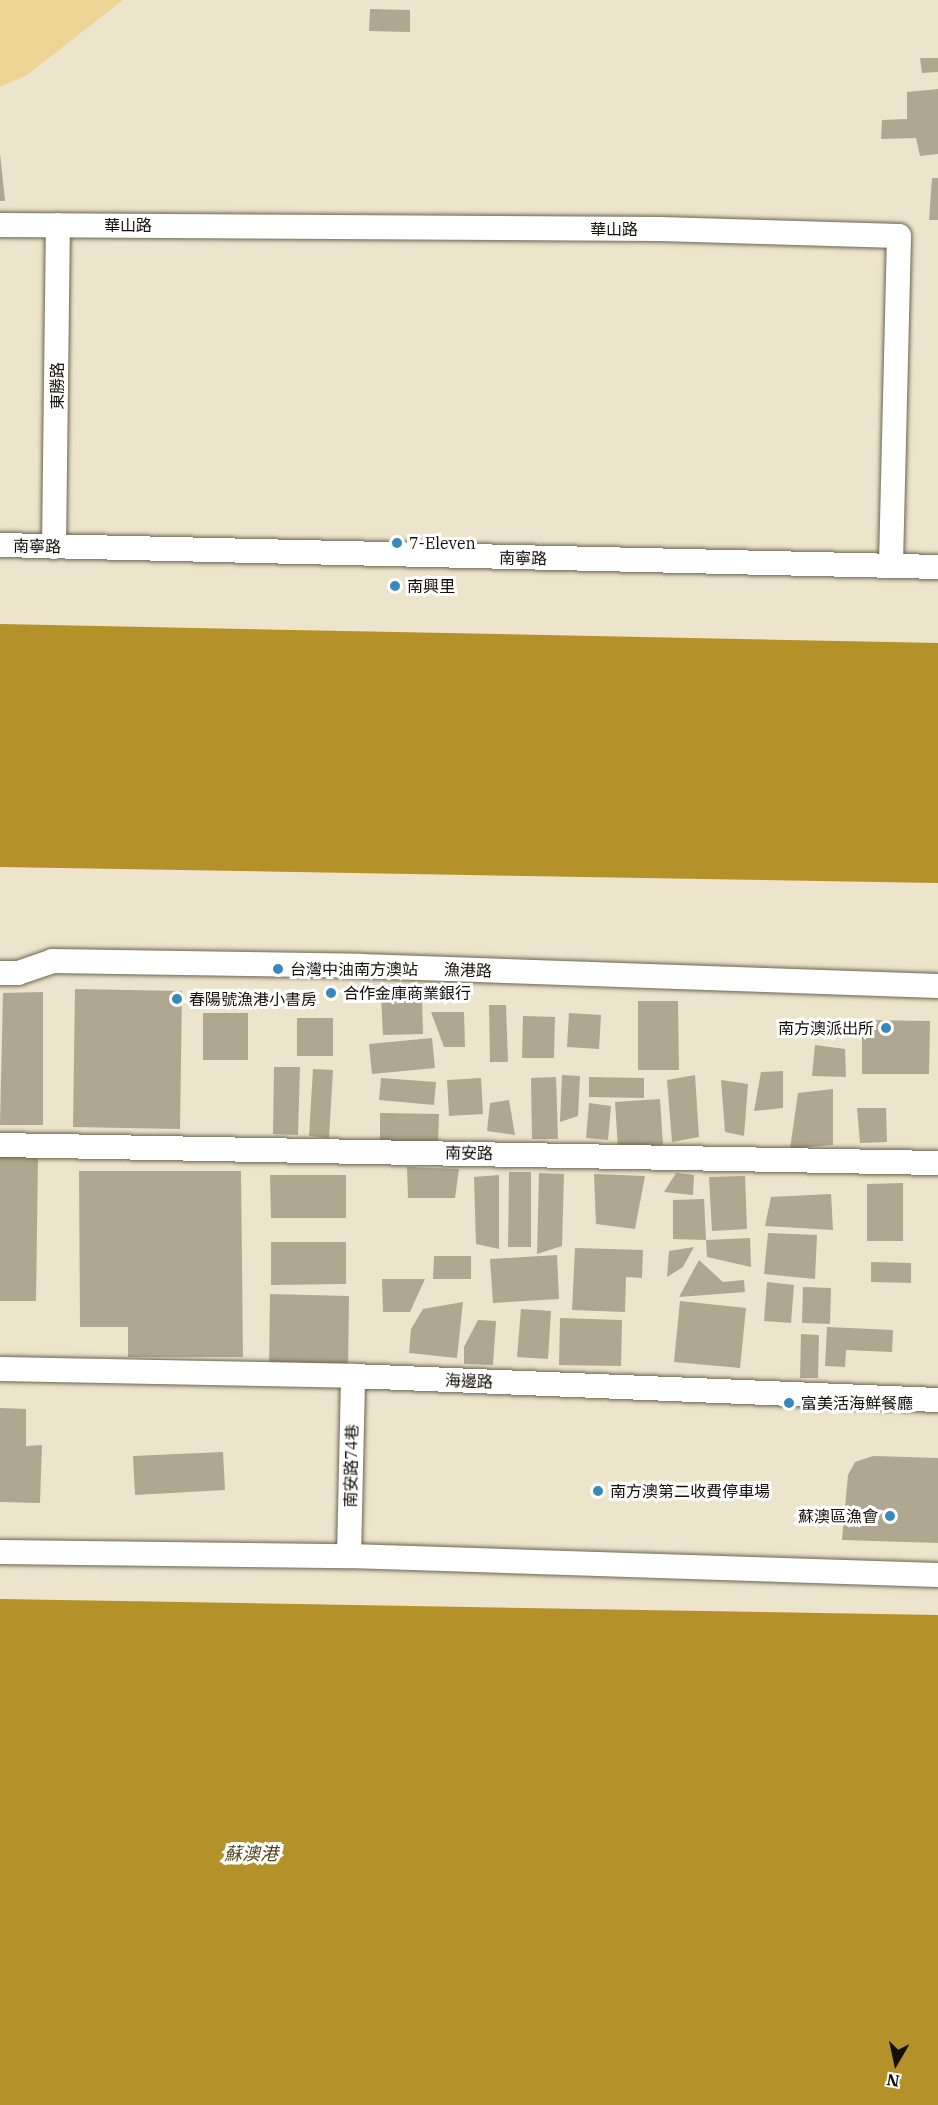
<!DOCTYPE html>
<html>
<head>
<meta charset="utf-8">
<style>
  body { margin:0 }
  #map { position:relative; width:938px; height:2105px; overflow:hidden; background:#ede4cc; font-family:"IBM Plex Serif","Noto Sans TC",serif }
  div>[style] { position:absolute }
  .green>* { inset:0; background:#ecd495 }
  .water>* { inset:0; background:#b49129 }
  .building>* { inset:0; background:#b0a791 }
  .roads { filter:drop-shadow(0 0 2px #6c644f) drop-shadow(0 0 2px #6c644f) }
  .minor>* { height:24px; margin:-12px; padding:0 12px; transform-origin:12px; border-radius:12px; background:#fff }
  .dots>* { width:16px; height:16px; translate:-50% -50%; box-sizing:border-box; border:3px solid #fff; border-radius:50% }
  span { translate:-50% -50%; white-space:nowrap; text-align:center; line-height:1.15; -webkit-text-stroke:6px #fff; paint-order:stroke }
  .street-label { font-size:16px; color:#131008 }
  .poi-label { font-size:16px; color:#131008 }
  .left { translate:0 -50%; text-align:left }
  .right { translate:-100% -50%; text-align:right }
  .water-label { font-size:18px; color:#52431a; font-style:italic }
  .north { position:absolute; left:866px; top:2033px; width:60px; height:60px; -webkit-text-stroke:4px #fff; paint-order:stroke; rotate:189deg; font-size:16px; font-weight:700; line-height:24px; text-align:center; color:#131008 }
  .north::after { content:''; display:block; margin:auto; width:21px; height:27px; background:#131008; clip-path:polygon(50% 0,100% 100%,50% 72%,0 100%) }
</style>
</head>
<body>
<div id="map">
  <div class="green">
    <i style="clip-path:polygon(0 0,123px 0,27px 75px,0 87px)"></i>
  </div>
  <div class="water">
    <i style="clip-path:polygon(0 624px,938px 643px,938px 883px,0 867px)"></i>
    <i style="clip-path:polygon(0 1599px,938px 1615px,938px 2105px,0 2105px)"></i>
  </div>
  <div class="building">
    <i style="clip-path:polygon(370px 9px,410px 10px,410px 32px,369px 31px)"></i>
    <i style="clip-path:polygon(920px 58px,938px 58px,938px 72px,922px 73px)"></i>
    <i style="clip-path:polygon(938px 89px,938px 154px,920px 156px,916px 138px,881px 139px,882px 120px,907px 119px,907px 92px)"></i>
    <i style="clip-path:polygon(0 153px,5px 201px,0 201px)"></i>
    <i style="clip-path:polygon(932px 178px,938px 178px,938px 220px,929px 220px)"></i>
    <i style="clip-path:polygon(75px 989px,182px 991px,180px 1129px,73px 1127px)"></i>
    <i style="clip-path:polygon(43px 992px,43px 1125px,0 1125px,3px 993px)"></i>
    <i style="clip-path:polygon(422px 995px,423px 1034px,383px 1035px,381px 996px)"></i>
    <i style="clip-path:polygon(638px 1001px,678px 1001px,679px 1070px,638px 1070px)"></i>
    <i style="clip-path:polygon(489px 1005px,506px 1005px,508px 1062px,490px 1062px)"></i>
    <i style="clip-path:polygon(431px 1012px,464px 1012px,465px 1047px,444px 1047px)"></i>
    <i style="clip-path:polygon(203px 1013px,248px 1013px,248px 1060px,203px 1060px)"></i>
    <i style="clip-path:polygon(569px 1013px,601px 1015px,599px 1049px,567px 1047px)"></i>
    <i style="clip-path:polygon(523px 1016px,555px 1017px,554px 1058px,522px 1058px)"></i>
    <i style="clip-path:polygon(297px 1018px,333px 1018px,333px 1056px,297px 1056px)"></i>
    <i style="clip-path:polygon(862px 1020px,930px 1021px,929px 1074px,862px 1074px)"></i>
    <i style="clip-path:polygon(432px 1038px,435px 1068px,372px 1074px,369px 1044px)"></i>
    <i style="clip-path:polygon(815px 1045px,845px 1049px,846px 1077px,812px 1076px)"></i>
    <i style="clip-path:polygon(274px 1067px,300px 1067px,298px 1135px,273px 1134px)"></i>
    <i style="clip-path:polygon(313px 1069px,333px 1070px,329px 1138px,309px 1136px)"></i>
    <i style="clip-path:polygon(783px 1071px,783px 1108px,754px 1111px,761px 1072px)"></i>
    <i style="clip-path:polygon(562px 1075px,580px 1076px,578px 1116px,560px 1122px)"></i>
    <i style="clip-path:polygon(695px 1075px,699px 1137px,672px 1142px,667px 1080px)"></i>
    <i style="clip-path:polygon(556px 1077px,558px 1139px,532px 1139px,531px 1078px)"></i>
    <i style="clip-path:polygon(589px 1077px,644px 1078px,644px 1098px,589px 1097px)"></i>
    <i style="clip-path:polygon(381px 1078px,436px 1082px,434px 1105px,379px 1100px)"></i>
    <i style="clip-path:polygon(481px 1078px,483px 1114px,449px 1116px,447px 1080px)"></i>
    <i style="clip-path:polygon(721px 1080px,748px 1084px,744px 1136px,725px 1132px)"></i>
    <i style="clip-path:polygon(833px 1089px,833px 1145px,790px 1149px,798px 1093px)"></i>
    <i style="clip-path:polygon(660px 1099px,663px 1145px,618px 1148px,615px 1102px)"></i>
    <i style="clip-path:polygon(509px 1100px,515px 1135px,487px 1131px,490px 1103px)"></i>
    <i style="clip-path:polygon(589px 1103px,611px 1106px,608px 1140px,586px 1138px)"></i>
    <i style="clip-path:polygon(857px 1108px,886px 1108px,887px 1142px,860px 1143px)"></i>
    <i style="clip-path:polygon(380px 1113px,439px 1114px,438px 1143px,380px 1142px)"></i>
    <i style="clip-path:polygon(0 1157px,38px 1157px,36px 1301px,0 1301px)"></i>
    <i style="clip-path:polygon(407px 1167px,459px 1169px,455px 1198px,408px 1198px)"></i>
    <i style="clip-path:polygon(79px 1171px,241px 1171px,243px 1357px,128px 1357px,128px 1327px,80px 1327px)"></i>
    <i style="clip-path:polygon(509px 1172px,531px 1172px,531px 1247px,508px 1247px)"></i>
    <i style="clip-path:polygon(539px 1173px,564px 1174px,562px 1246px,537px 1254px)"></i>
    <i style="clip-path:polygon(676px 1173px,694px 1175px,693px 1195px,664px 1192px)"></i>
    <i style="clip-path:polygon(594px 1174px,645px 1176px,635px 1229px,596px 1224px)"></i>
    <i style="clip-path:polygon(270px 1175px,346px 1175px,346px 1218px,271px 1218px)"></i>
    <i style="clip-path:polygon(499px 1175px,499px 1249px,476px 1244px,474px 1177px)"></i>
    <i style="clip-path:polygon(745px 1176px,747px 1229px,712px 1231px,709px 1177px)"></i>
    <i style="clip-path:polygon(903px 1183px,903px 1241px,867px 1241px,867px 1184px)"></i>
    <i style="clip-path:polygon(831px 1194px,833px 1230px,765px 1226px,771px 1197px)"></i>
    <i style="clip-path:polygon(704px 1199px,706px 1240px,673px 1239px,673px 1200px)"></i>
    <i style="clip-path:polygon(768px 1233px,817px 1235px,815px 1279px,764px 1274px)"></i>
    <i style="clip-path:polygon(750px 1238px,751px 1267px,707px 1257px,706px 1240px)"></i>
    <i style="clip-path:polygon(271px 1242px,346px 1242px,346px 1284px,271px 1285px)"></i>
    <i style="clip-path:polygon(694px 1247px,683px 1267px,667px 1277px,669px 1251px)"></i>
    <i style="clip-path:polygon(575px 1248px,643px 1250px,642px 1278px,626px 1277px,625px 1312px,572px 1310px)"></i>
    <i style="clip-path:polygon(557px 1255px,559px 1299px,493px 1303px,490px 1259px)"></i>
    <i style="clip-path:polygon(434px 1256px,471px 1256px,471px 1279px,433px 1279px)"></i>
    <i style="clip-path:polygon(699px 1260px,723px 1282px,744px 1280px,745px 1292px,679px 1297px)"></i>
    <i style="clip-path:polygon(871px 1262px,911px 1263px,911px 1283px,871px 1282px)"></i>
    <i style="clip-path:polygon(382px 1279px,425px 1279px,410px 1312px,383px 1312px)"></i>
    <i style="clip-path:polygon(767px 1282px,794px 1285px,791px 1323px,764px 1321px)"></i>
    <i style="clip-path:polygon(803px 1287px,831px 1288px,830px 1324px,802px 1323px)"></i>
    <i style="clip-path:polygon(270px 1294px,349px 1296px,348px 1371px,269px 1369px)"></i>
    <i style="clip-path:polygon(680px 1301px,746px 1308px,740px 1368px,674px 1362px)"></i>
    <i style="clip-path:polygon(463px 1302px,457px 1358px,409px 1353px,411px 1329px,423px 1309px)"></i>
    <i style="clip-path:polygon(521px 1309px,551px 1311px,548px 1359px,517px 1357px)"></i>
    <i style="clip-path:polygon(560px 1318px,622px 1320px,621px 1366px,559px 1365px)"></i>
    <i style="clip-path:polygon(478px 1320px,496px 1321px,493px 1365px,464px 1364px,464px 1347px)"></i>
    <i style="clip-path:polygon(827px 1327px,893px 1330px,892px 1352px,846px 1350px,845px 1367px,825px 1366px)"></i>
    <i style="clip-path:polygon(801px 1334px,819px 1335px,818px 1378px,800px 1378px)"></i>
    <i style="clip-path:polygon(0 1408px,26px 1409px,26px 1446px,42px 1445px,40px 1503px,0 1502px)"></i>
    <i style="clip-path:polygon(223px 1452px,225px 1490px,135px 1495px,133px 1456px)"></i>
    <i style="clip-path:polygon(873px 1456px,938px 1458px,938px 1543px,842px 1540px,848px 1475px,855px 1462px)"></i>
  </div>
  <div class="roads">
    <div class="minor">
      <i style="left:0;top:225px;width:660px;rotate:0.35deg"></i>
      <i style="left:660px;top:229px;width:239px;rotate:1.7deg"></i>
      <i style="left:899px;top:236px;width:330px;rotate:91.4deg"></i>
      <i style="left:0;top:545px;width:938px;rotate:1.34deg"></i>
      <i style="left:54px;top:547px;width:322px;rotate:-89.3deg"></i>
      <i style="left:0;top:973px;width:18px"></i>
      <i style="left:18px;top:973px;width:36px;rotate:-19deg"></i>
      <i style="left:52px;top:961px;width:309px;rotate:0.9deg"></i>
      <i style="left:361px;top:966px;width:577px;rotate:1.99deg"></i>
      <i style="left:0;top:1145px;width:938px;rotate:1.1deg"></i>
      <i style="left:0;top:1369px;width:353px;rotate:1.1deg"></i>
      <i style="left:353px;top:1376px;width:585px;rotate:2.35deg"></i>
      <i style="left:0;top:1552px;width:349px;rotate:0.7deg"></i>
      <i style="left:349px;top:1556px;width:589px;rotate:1.85deg"></i>
      <i style="left:349px;top:1556px;width:180px;rotate:-88.7deg"></i>
    </div>
  </div>
  <div class="dots">
    <i style="left:397px;top:543px;background:#3888ba"></i>
    <i style="left:395px;top:586px;background:#3888ba"></i>
    <i style="left:278px;top:969px;background:#3888ba"></i>
    <i style="left:331px;top:993px;background:#3888ba"></i>
    <i style="left:177px;top:999px;background:#3888ba"></i>
    <i style="left:886px;top:1028px;background:#3888ba"></i>
    <i style="left:789px;top:1403px;background:#3888ba"></i>
    <i style="left:598px;top:1491px;background:#3888ba"></i>
    <i style="left:890px;top:1516px;background:#3888ba"></i>
  </div>
  <div class="street-label">
    <span style="left:128px;top:225px">華山路</span>
    <span style="left:614px;top:229px">華山路</span>
    <span style="left:57px;top:386px;rotate:-90deg">東勝路</span>
    <span style="left:37px;top:546px;rotate:1deg">南寧路</span>
    <span style="left:523px;top:558px;rotate:1deg">南寧路</span>
    <span style="left:468px;top:970px;rotate:2deg">漁港路</span>
    <span style="left:469px;top:1153px;rotate:1deg">南安路</span>
    <span style="left:469px;top:1381px;rotate:2deg">海邊路</span>
    <span style="left:351px;top:1466px;rotate:-89deg">南安路74巷</span>
  </div>
  <div class="poi-label">
    <span class="left" style="left:409px;top:543px">7-Eleven</span>
    <span class="left" style="left:407px;top:586px">南興里</span>
    <span class="left" style="left:290px;top:969px">台灣中油南方澳站</span>
    <span class="left" style="left:343px;top:993px">合作金庫商業銀行</span>
    <span class="left" style="left:189px;top:999px">春陽號漁港小書房</span>
    <span class="right" style="left:874px;top:1028px">南方澳派出所</span>
    <span class="left" style="left:801px;top:1403px">富美活海鮮餐廳</span>
    <span class="left" style="left:610px;top:1491px">南方澳第二收費停車場</span>
    <span class="right" style="left:878px;top:1516px">蘇澳區漁會</span>
  </div>
  <div class="water-label">
    <span style="left:251px;top:1854px">蘇澳港</span>
  </div>
  <div class="north">N</div>
</div>
</body>
</html>
